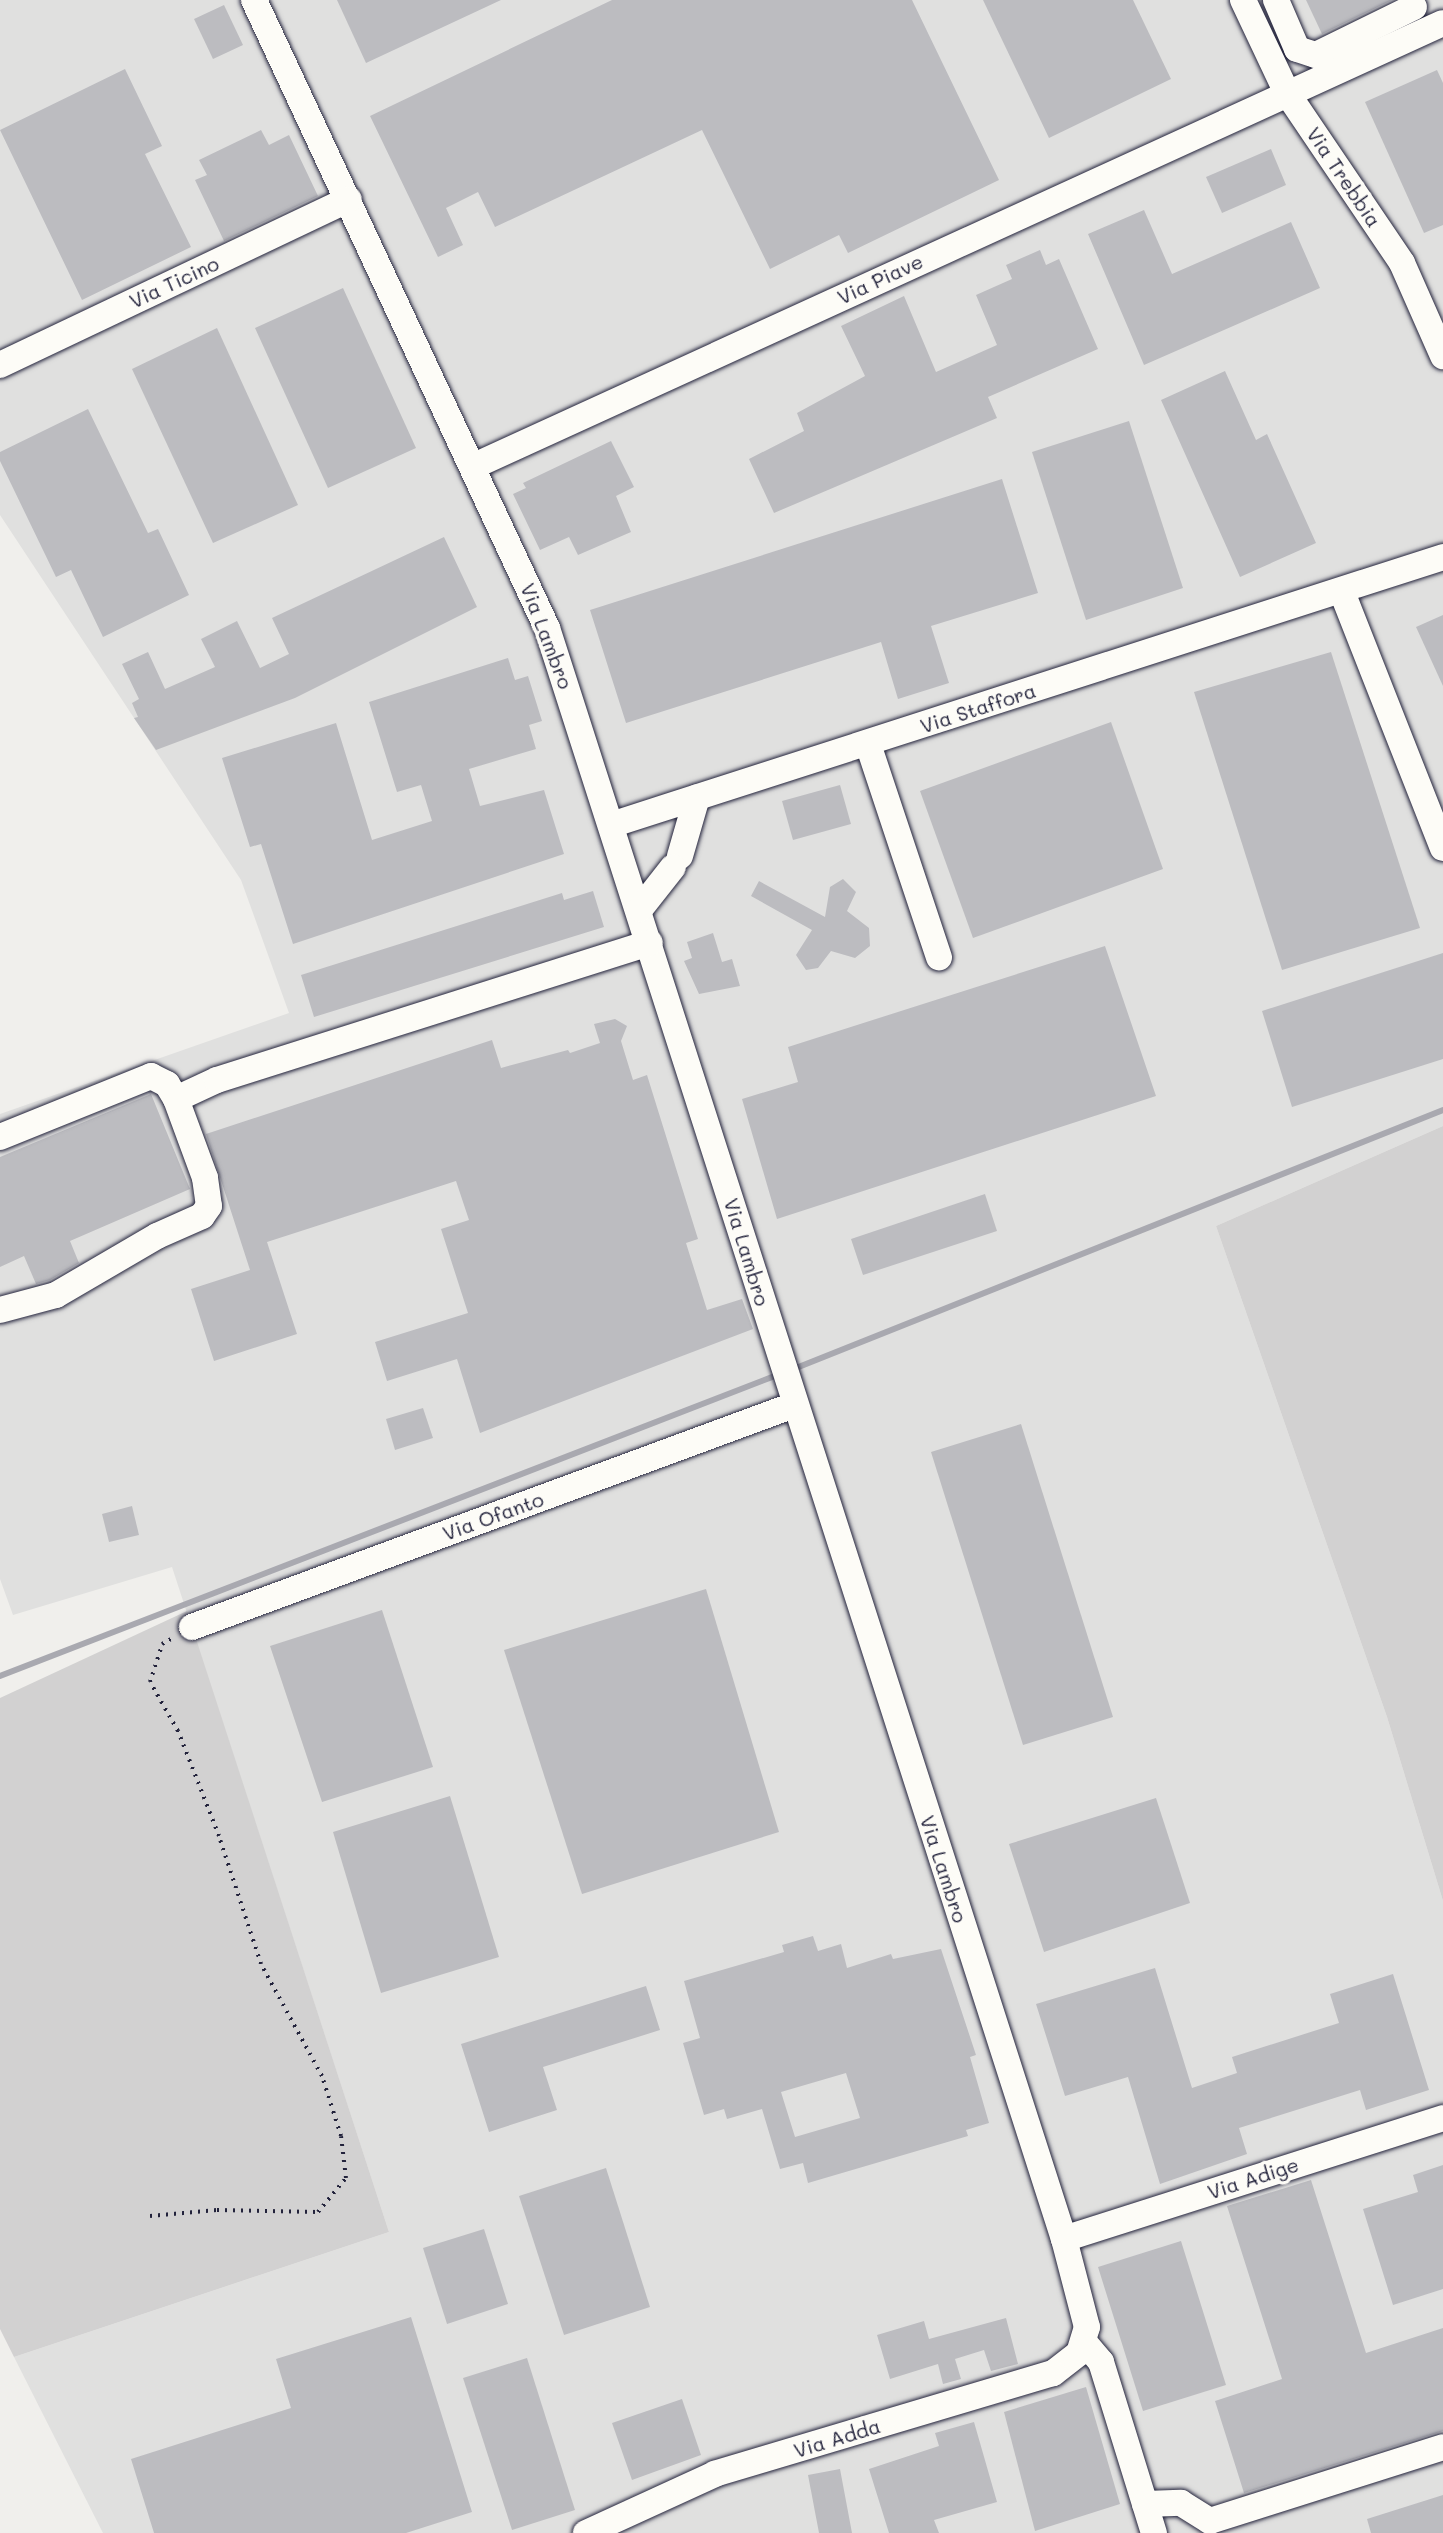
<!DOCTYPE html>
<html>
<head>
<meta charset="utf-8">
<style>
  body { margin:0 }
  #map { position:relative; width:1443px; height:2533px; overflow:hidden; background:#f0efec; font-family:Mali,sans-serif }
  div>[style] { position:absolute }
  .built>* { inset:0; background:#e0e0df }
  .green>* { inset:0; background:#d2d1d1 }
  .stream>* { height:6px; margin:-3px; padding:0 3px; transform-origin:3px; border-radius:3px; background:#a9a9b0 }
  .building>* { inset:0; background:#bcbcc0 }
  .path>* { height:4px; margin-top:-2px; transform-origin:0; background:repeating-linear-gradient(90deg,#22223b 0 2px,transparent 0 8px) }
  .roads { filter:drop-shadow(0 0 2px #22223b) drop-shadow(0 0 2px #22223b) }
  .minor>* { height:26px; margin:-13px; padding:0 13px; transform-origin:13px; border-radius:13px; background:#fdfcf7 }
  span { translate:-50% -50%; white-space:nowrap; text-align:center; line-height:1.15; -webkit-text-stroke:7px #fdfcf7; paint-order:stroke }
  .street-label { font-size:20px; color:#22223b }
</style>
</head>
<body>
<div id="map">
  <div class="built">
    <i style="clip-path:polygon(0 0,1443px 0,1443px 1126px,1216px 1226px,1387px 1717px,1443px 1901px,1443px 2533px,103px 2533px,14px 2357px,389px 2232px,172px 1567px,13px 1615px,0 1579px,0 1114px,289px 1013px,241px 880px,0 515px)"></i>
  </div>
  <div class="green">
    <i style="clip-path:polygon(1443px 1126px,1443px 1901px,1387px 1717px,1216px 1226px)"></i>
    <i style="clip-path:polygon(187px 1611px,389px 2232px,14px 2357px,0 2329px,0 1698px)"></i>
  </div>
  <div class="stream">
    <i style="left:791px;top:1370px;width:702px;rotate:-21.74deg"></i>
    <i style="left:0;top:1676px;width:836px;rotate:-21.17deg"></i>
  </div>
  <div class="building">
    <i style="clip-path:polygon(337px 0,501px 0,366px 63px)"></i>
    <i style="clip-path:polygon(612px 0,912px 0,999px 180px,848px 253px,839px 235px,770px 269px,702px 130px,495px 227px,478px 192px,446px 208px,463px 245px,438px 257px,370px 116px)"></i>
    <i style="clip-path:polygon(983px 0,1133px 0,1171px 79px,1049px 138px)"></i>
    <i style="clip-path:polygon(1306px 0,1392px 0,1322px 34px)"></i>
    <i style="clip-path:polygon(224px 5px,243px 45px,213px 59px,194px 19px)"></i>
    <i style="clip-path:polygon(125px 69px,162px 146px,145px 154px,191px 247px,82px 300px,0 130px)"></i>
    <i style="clip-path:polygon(1437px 70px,1443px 83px,1443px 225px,1424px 233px,1365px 102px)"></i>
    <i style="clip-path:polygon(261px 130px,269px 145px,289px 135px,318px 196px,224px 241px,195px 180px,207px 175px,199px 160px)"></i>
    <i style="clip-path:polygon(1271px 149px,1286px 185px,1222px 213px,1206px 177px)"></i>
    <i style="clip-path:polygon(1144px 210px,1172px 274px,1291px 222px,1320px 288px,1144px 365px,1088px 234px)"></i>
    <i style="clip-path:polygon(1040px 250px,1046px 265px,1059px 259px,1098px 349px,988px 397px,997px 418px,774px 513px,749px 459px,804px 431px,797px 413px,865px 376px,841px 326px,904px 296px,936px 372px,997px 345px,976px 295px,1012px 279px,1006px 265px)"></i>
    <i style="clip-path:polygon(343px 288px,416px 448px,328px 488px,255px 328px)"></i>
    <i style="clip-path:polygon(217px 328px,298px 505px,213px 543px,132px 369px)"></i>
    <i style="clip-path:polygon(1225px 371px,1256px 440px,1267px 434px,1316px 543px,1240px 577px,1161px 400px)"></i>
    <i style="clip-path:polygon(88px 409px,148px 533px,158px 529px,189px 595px,103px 637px,71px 570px,56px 577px,0 461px,0 452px)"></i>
    <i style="clip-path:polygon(1129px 421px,1183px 588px,1086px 620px,1032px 452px)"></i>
    <i style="clip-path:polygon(611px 441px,634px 487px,616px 496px,631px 532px,578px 555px,569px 537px,540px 550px,513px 494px,526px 488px,523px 483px)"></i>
    <i style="clip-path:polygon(1002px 479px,1038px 593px,931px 626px,949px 683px,898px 699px,881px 642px,626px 723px,590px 610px)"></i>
    <i style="clip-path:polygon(444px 537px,477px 607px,295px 698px,156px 750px,134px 718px,138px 717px,132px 703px,139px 699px,122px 664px,148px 652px,165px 689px,215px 667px,201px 639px,237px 621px,260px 668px,289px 654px,272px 618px)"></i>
    <i style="clip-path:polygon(1443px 615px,1443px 686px,1416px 627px)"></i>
    <i style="clip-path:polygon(1331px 652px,1420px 928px,1282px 970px,1194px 692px)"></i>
    <i style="clip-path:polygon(508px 658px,515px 680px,528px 676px,542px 721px,529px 725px,536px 749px,469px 769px,480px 806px,544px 790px,564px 854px,293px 944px,261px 844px,250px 847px,222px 758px,336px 723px,372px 840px,432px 821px,421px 785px,397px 792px,369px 702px)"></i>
    <i style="clip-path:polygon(1111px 722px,1163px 869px,973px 938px,920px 791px)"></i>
    <i style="clip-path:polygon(840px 785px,851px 824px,793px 840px,782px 801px)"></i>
    <i style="clip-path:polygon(843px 879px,856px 892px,847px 911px,869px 928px,870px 946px,855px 958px,831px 951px,818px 968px,806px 970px,796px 955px,812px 930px,751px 896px,759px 881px,825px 917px,830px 887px)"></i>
    <i style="clip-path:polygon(593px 891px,604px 927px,314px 1017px,301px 975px,562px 893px,564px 900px)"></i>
    <i style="clip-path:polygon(713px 933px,722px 962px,732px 959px,740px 986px,699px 994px,684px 961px,692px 958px,687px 942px)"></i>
    <i style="clip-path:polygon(1105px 946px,1156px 1096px,777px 1219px,742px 1099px,798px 1082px,788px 1047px)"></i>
    <i style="clip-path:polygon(1443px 953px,1443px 1059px,1292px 1107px,1262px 1011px)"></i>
    <i style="clip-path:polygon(615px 1019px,627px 1026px,621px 1041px,633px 1080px,647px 1075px,698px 1239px,686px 1243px,707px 1310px,742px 1299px,753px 1329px,480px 1433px,457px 1359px,387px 1381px,375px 1342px,468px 1313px,441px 1229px,469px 1220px,456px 1181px,267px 1242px,297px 1334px,214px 1361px,191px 1289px,250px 1270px,206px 1134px,492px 1040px,501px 1068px,568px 1050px,570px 1053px,600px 1043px,594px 1024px)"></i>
    <i style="clip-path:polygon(151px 1094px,190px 1189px,70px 1241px,79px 1263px,50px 1280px,36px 1284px,24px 1256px,0 1267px,0 1157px)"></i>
    <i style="clip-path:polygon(985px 1194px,997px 1231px,863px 1275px,851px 1239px)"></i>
    <i style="clip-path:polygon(423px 1408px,433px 1438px,395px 1450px,386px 1419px)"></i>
    <i style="clip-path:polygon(1021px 1424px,1113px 1717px,1023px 1745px,931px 1452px)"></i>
    <i style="clip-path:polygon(132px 1506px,139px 1535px,109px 1542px,102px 1514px)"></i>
    <i style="clip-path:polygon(706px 1589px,779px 1832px,582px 1894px,504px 1650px)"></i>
    <i style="clip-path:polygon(382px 1610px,433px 1767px,322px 1802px,270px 1646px)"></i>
    <i style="clip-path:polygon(450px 1796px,499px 1957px,381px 1993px,333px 1832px)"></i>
    <i style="clip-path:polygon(1156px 1798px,1190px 1903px,1044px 1952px,1009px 1844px)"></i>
    <i style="clip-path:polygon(evenodd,813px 1936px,818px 1951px,841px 1944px,847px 1968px,891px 1954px,893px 1959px,941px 1949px,976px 2055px,970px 2057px,989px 2123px,966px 2130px,968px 2136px,808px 2183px,803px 2163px,780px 2169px,762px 2109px,727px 2119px,724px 2109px,704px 2115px,683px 2043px,700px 2038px,684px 1981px,784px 1952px,782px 1945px,813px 1936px,846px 2073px,860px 2118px,795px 2137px,781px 2092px,846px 2073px)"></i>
    <i style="clip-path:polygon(1155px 1968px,1192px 2088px,1237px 2073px,1232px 2057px,1339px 2023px,1330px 1994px,1393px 1974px,1429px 2090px,1366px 2110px,1360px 2090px,1239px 2128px,1247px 2154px,1160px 2184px,1128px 2077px,1065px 2096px,1036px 2004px)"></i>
    <i style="clip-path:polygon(646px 1986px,660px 2030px,543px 2067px,557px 2110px,489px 2132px,461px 2044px)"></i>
    <i style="clip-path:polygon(1443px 2165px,1443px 2289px,1393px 2305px,1363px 2209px,1418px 2192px,1413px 2175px)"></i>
    <i style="clip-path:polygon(606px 2168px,650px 2307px,564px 2335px,519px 2196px)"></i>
    <i style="clip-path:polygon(1311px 2180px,1366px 2353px,1443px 2328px,1443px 2431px,1244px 2493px,1215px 2401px,1282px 2379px,1227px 2206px)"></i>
    <i style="clip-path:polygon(484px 2229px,508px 2304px,447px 2324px,423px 2248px)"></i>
    <i style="clip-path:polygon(1181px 2241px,1226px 2385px,1143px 2411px,1098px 2267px)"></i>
    <i style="clip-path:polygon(411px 2317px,472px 2512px,406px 2533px,154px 2533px,131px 2459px,291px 2408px,276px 2359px)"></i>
    <i style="clip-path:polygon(1006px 2318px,1018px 2364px,991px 2371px,984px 2350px,955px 2359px,961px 2379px,943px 2384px,938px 2364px,890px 2379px,877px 2335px,924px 2321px,929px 2339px)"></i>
    <i style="clip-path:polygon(527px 2358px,575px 2510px,512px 2530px,463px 2378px)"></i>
    <i style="clip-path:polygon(1086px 2387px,1120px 2504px,1035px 2531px,1004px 2412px)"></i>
    <i style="clip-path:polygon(682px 2399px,701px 2455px,632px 2480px,612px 2423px)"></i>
    <i style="clip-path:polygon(974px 2422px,997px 2502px,934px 2520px,939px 2533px,889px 2533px,869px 2469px,939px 2446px,935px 2433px)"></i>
    <i style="clip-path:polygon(840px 2469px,852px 2533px,819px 2533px,808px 2475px)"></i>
    <i style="clip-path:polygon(1443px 2495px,1443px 2533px,1371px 2533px,1367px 2519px)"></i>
  </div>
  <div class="path">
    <i style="left:150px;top:2216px;width:67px;rotate:-5.1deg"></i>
    <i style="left:217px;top:2210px;width:101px;rotate:1.1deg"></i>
    <i style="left:318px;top:2212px;width:44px;rotate:-50.5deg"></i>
    <i style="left:346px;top:2178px;width:42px;rotate:-96.8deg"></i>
    <i style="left:341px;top:2136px;width:63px;rotate:-107.6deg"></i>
    <i style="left:322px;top:2076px;width:128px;rotate:-118.6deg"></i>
    <i style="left:261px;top:1964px;width:135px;rotate:-108.2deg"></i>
    <i style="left:219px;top:1836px;width:113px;rotate:-111.3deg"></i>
    <i style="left:178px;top:1731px;width:56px;rotate:-119.7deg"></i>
    <i style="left:150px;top:1682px;width:40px;rotate:-72deg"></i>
    <i style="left:162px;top:1644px;width:13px;rotate:-29deg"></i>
  </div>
  <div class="roads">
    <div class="minor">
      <i style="left:254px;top:0;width:693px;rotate:64.99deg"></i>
      <i style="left:547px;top:628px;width:1692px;rotate:72.21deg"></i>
      <i style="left:1064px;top:2239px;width:91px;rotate:75.4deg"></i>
      <i style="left:1087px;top:2327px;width:27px;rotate:107deg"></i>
      <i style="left:1079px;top:2353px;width:33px;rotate:142deg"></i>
      <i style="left:1053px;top:2373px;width:353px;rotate:163.4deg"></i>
      <i style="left:715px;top:2474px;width:142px;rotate:155.4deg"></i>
      <i style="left:1243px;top:0;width:103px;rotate:64.7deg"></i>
      <i style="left:1287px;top:93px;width:205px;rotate:55.9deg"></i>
      <i style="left:1402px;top:263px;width:102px;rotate:66.2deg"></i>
      <i style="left:1276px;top:0;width:53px;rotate:66.8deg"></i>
      <i style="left:1297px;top:49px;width:20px;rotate:18deg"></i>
      <i style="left:1316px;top:55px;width:109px;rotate:-26.1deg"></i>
      <i style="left:0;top:365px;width:386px;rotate:-25.4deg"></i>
      <i style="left:474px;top:466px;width:1065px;rotate:-24.57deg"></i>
      <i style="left:1342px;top:592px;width:275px;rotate:68.5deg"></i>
      <i style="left:868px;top:744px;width:225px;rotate:71.6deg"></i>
      <i style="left:614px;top:824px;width:871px;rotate:-17.85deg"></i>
      <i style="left:680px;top:856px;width:61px;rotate:-73.9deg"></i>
      <i style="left:640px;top:909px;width:53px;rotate:-51.8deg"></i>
      <i style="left:176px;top:1099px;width:45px;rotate:-24.9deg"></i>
      <i style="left:217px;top:1080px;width:454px;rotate:-17.6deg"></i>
      <i style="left:0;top:1137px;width:163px;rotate:-22deg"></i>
      <i style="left:151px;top:1076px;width:18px;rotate:27deg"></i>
      <i style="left:167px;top:1084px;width:17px;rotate:59deg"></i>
      <i style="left:176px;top:1099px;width:84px;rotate:69.8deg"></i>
      <i style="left:205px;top:1178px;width:28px;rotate:82deg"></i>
      <i style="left:209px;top:1206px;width:12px;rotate:125deg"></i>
      <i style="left:202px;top:1216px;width:49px;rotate:156deg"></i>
      <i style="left:157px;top:1236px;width:117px;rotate:149.7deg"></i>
      <i style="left:56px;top:1295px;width:58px;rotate:165deg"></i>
      <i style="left:192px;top:1627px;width:642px;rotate:-20.24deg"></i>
      <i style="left:1064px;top:2239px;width:398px;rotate:-17.7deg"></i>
      <i style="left:1085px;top:2343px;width:25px;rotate:50deg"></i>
      <i style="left:1101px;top:2362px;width:179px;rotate:72.8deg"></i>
      <i style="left:1145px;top:2504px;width:36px;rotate:-2deg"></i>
      <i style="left:1181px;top:2503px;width:34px;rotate:32deg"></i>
      <i style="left:1210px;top:2521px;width:244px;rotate:-17.6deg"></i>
    </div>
  </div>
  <div class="street-label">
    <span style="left:1344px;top:177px;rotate:56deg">Via Trebbia</span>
    <span style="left:880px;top:279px;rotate:-25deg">Via Piave</span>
    <span style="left:174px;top:282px;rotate:-25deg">Via Ticino</span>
    <span style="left:547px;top:636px;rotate:69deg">Via Lambro</span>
    <span style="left:978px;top:708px;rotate:-18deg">Via Staffora</span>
    <span style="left:747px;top:1252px;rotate:73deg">Via Lambro</span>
    <span style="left:493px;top:1516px;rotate:-20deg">Via Ofanto</span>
    <span style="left:944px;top:1869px;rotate:72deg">Via Lambro</span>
    <span style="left:1253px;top:2178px;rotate:-18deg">Via Adige</span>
    <span style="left:837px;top:2438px;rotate:-17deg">Via Adda</span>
  </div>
</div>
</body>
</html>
